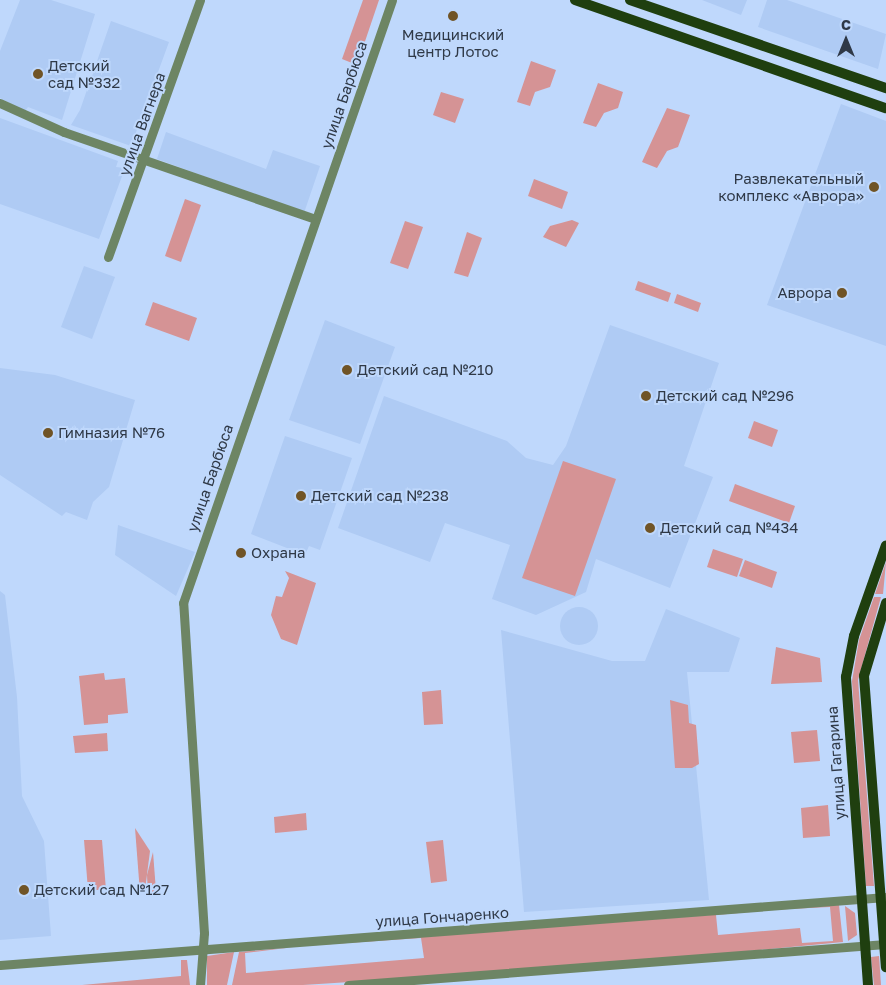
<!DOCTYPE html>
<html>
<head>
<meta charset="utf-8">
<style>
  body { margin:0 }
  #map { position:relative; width:886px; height:985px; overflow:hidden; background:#bfd8fc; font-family:"Golos Text",sans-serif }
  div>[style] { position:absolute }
  .built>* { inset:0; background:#afcbf4 }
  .round { border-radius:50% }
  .green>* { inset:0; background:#d59395 }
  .minor>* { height:9px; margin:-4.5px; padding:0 4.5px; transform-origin:4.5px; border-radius:4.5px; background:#6d8564 }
  .major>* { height:10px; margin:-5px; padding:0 5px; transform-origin:5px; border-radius:5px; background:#1f3f0f }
  .dots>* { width:14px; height:14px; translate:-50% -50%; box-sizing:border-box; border:2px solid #bfd8fc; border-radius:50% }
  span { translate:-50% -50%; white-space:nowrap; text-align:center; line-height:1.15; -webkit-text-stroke:4px #bfd8fc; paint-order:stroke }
  .poi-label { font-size:15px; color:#2f3947 }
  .left { translate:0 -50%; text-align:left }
  .right { translate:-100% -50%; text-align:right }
  .street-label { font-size:15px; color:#2f3947 }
  .north { position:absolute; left:821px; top:15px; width:50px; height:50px; -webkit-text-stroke:4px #bfd8fc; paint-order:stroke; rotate:0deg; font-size:14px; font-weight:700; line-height:20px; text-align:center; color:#2f3947 }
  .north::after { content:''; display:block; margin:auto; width:18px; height:22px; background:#2f3947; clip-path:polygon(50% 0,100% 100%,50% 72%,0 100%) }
</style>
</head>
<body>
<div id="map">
  <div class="built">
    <i style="clip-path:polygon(20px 0,51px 0,95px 14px,62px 120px,28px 107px,25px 111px,0 98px,0 51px)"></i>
    <i style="clip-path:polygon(702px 0,747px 0,741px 15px)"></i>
    <i style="clip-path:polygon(767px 0,787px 0,886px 34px,878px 69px,758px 27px)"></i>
    <i style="clip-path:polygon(111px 21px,169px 42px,131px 146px,71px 125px,80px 110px)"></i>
    <i style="clip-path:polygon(841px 104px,886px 121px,886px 346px,767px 305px)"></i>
    <i style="clip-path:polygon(0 118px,118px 161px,116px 167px,125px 168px,99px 239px,0 204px)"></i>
    <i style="clip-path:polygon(166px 132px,266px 169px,273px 150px,320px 166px,304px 213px,157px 159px)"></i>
    <i style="clip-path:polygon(84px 266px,115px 277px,92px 339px,61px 327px)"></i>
    <i style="clip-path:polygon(325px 320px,395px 347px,360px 444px,289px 420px)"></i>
    <i style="clip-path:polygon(610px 325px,719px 363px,684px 466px,713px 477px,670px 588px,596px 559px,586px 592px,536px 615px,492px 599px,510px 545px,445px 523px,430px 562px,338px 528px,384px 396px,507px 441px,526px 458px,553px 465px,566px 446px)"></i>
    <i style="clip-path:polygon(0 368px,55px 375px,135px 400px,109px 487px,93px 502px,87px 520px,66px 512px,62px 516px,0 475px)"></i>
    <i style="clip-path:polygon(285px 436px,352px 458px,320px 550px,309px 546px,305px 555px,251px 534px)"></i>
    <i style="clip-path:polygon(118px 525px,195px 552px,176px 596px,115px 555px)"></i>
    <i style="clip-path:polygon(0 591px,5px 595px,17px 697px,22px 796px,44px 841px,51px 936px,0 940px)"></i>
    <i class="round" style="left:560px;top:607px;width:38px;height:38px"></i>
    <i style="clip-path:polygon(666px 609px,740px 638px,729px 672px,687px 672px,709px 900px,524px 912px,501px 630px,612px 661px,645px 661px)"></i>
  </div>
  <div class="green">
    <i style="clip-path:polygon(363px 0,379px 0,357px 65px,342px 59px)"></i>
    <i style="clip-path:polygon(531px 61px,556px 70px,550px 87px,535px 92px,530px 106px,517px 102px)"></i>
    <i style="clip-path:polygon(598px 83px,623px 92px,618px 108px,604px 113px,596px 127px,583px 123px)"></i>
    <i style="clip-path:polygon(441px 92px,464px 99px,455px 123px,433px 115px)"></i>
    <i style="clip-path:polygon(667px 108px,690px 115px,678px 147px,667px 151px,657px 168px,642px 162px)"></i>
    <i style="clip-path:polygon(534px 179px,568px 192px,562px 209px,528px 196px)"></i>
    <i style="clip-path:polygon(185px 199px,201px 205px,181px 262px,165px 256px)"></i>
    <i style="clip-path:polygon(572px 220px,579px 223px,566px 247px,543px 237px,550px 226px)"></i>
    <i style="clip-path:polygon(405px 221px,423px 227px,408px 269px,390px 263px)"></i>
    <i style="clip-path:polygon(467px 232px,482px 238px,468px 277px,454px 273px)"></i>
    <i style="clip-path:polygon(638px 281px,671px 293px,668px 302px,635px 290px)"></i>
    <i style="clip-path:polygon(677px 294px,701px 303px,698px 312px,674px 303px)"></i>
    <i style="clip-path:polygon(153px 302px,197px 318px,189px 341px,145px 325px)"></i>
    <i style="clip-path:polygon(754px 421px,778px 430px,772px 447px,748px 438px)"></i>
    <i style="clip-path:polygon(563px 461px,616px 479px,575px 596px,522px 578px)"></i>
    <i style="clip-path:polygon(735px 484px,795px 506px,789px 523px,729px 501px)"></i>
    <i style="clip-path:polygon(713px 549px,743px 559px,737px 577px,707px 567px)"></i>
    <i style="clip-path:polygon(745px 560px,777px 572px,772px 588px,739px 576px)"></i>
    <i style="clip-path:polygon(886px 562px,883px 594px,875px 594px)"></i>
    <i style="clip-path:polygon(285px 571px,316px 583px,297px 645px,281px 639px,271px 615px,276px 596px,282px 597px,289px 578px)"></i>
    <i style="clip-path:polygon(874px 597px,881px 597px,858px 680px,874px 886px,866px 886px,852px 681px,859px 640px)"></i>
    <i style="clip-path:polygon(776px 647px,820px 658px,822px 682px,771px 684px)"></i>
    <i style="clip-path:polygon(104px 673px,105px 680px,125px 678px,128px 713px,108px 715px,108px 723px,84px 725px,79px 676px)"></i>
    <i style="clip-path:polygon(441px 690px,443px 724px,424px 725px,422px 692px)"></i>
    <i style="clip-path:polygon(670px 700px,688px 705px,689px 723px,696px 725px,699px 764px,692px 768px,675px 768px)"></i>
    <i style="clip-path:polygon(817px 730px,820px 761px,794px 763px,791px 732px)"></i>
    <i style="clip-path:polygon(107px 733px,108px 751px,75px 753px,73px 736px)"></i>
    <i style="clip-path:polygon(828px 805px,830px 836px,803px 838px,801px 808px)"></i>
    <i style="clip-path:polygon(306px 813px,307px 830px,275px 833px,274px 817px)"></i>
    <i style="clip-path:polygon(135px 828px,150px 851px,145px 890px,140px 893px)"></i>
    <i style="clip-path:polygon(102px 840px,106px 890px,88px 890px,84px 840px)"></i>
    <i style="clip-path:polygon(443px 840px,447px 881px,431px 883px,426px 842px)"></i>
    <i style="clip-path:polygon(153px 852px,156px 891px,148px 895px,147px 875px)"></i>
    <i style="clip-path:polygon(839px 905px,843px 942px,582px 967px,303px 985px,232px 985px,239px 952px,294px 947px,245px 953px,246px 973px,424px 958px,421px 938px,303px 946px,762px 911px,716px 915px,718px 935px,800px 928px,802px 943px,833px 941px,830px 907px,769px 910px)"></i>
    <i style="clip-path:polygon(845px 906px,855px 913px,857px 935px,848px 941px)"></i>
    <i style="clip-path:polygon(234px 952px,227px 985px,207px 985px,207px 956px)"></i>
    <i style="clip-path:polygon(879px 956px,881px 985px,874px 985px,871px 957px)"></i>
    <i style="clip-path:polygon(181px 960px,187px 960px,190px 985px,82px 985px,181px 976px)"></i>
  </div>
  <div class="minor">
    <i style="left:0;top:103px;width:70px;rotate:24.4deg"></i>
    <i style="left:64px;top:132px;width:266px;rotate:19.1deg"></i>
    <i style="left:108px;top:257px;width:273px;rotate:-70.3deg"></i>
    <i style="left:0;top:965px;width:889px;rotate:-4.39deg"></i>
    <i style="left:200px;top:985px;width:52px;rotate:-85.6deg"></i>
    <i style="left:204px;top:933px;width:331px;rotate:-93.6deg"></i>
    <i style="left:183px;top:603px;width:638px;rotate:-70.88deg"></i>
    <i style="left:348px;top:985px;width:540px;rotate:-4.36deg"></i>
  </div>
  <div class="major">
    <i style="left:575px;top:0;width:329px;rotate:19.2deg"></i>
    <i style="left:630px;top:0;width:271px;rotate:19deg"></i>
    <i style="left:886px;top:603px;width:76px;rotate:106.8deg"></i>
    <i style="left:864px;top:676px;width:292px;rotate:85.7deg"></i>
    <i style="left:868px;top:985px;width:309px;rotate:-94.1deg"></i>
    <i style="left:846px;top:677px;width:42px;rotate:-79deg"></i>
    <i style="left:854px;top:636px;width:96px;rotate:-70.6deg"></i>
  </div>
  <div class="dots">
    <i style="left:453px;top:16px;background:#705426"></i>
    <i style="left:38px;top:74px;background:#705426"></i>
    <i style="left:874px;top:187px;background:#705426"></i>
    <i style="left:842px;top:293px;background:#705426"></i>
    <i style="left:347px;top:370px;background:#705426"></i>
    <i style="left:646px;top:396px;background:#705426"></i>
    <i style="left:48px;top:433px;background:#705426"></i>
    <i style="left:301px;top:496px;background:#705426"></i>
    <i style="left:650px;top:528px;background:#705426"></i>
    <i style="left:241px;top:553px;background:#705426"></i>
    <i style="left:24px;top:890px;background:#705426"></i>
  </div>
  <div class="poi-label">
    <span style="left:453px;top:43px">Медицинский<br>центр Лотос</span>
    <span class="left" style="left:48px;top:74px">Детский<br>cад №332</span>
    <span class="right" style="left:864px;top:187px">Развлекательный<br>комплекс «Аврора»</span>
    <span class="right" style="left:832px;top:293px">Аврора</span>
    <span class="left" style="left:357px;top:370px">Детский сад №210</span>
    <span class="left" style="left:656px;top:396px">Детский сад №296</span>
    <span class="left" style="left:58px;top:433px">Гимназия №76</span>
    <span class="left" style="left:311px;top:496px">Детский сад №238</span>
    <span class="left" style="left:660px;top:528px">Детский сад №434</span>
    <span class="left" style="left:251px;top:553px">Охрана</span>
    <span class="left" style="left:34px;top:890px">Детский сад №127</span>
  </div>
  <div class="street-label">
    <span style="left:344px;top:95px;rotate:-71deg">улица Барбюса</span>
    <span style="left:142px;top:124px;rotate:-70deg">улица Вагнера</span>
    <span style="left:210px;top:478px;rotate:-71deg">улица Барбюса</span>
    <span style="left:836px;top:763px;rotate:-94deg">улица Гагарина</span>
    <span style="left:442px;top:917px;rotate:-4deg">улица Гончаренко</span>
  </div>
  <div class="north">С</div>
</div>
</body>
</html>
